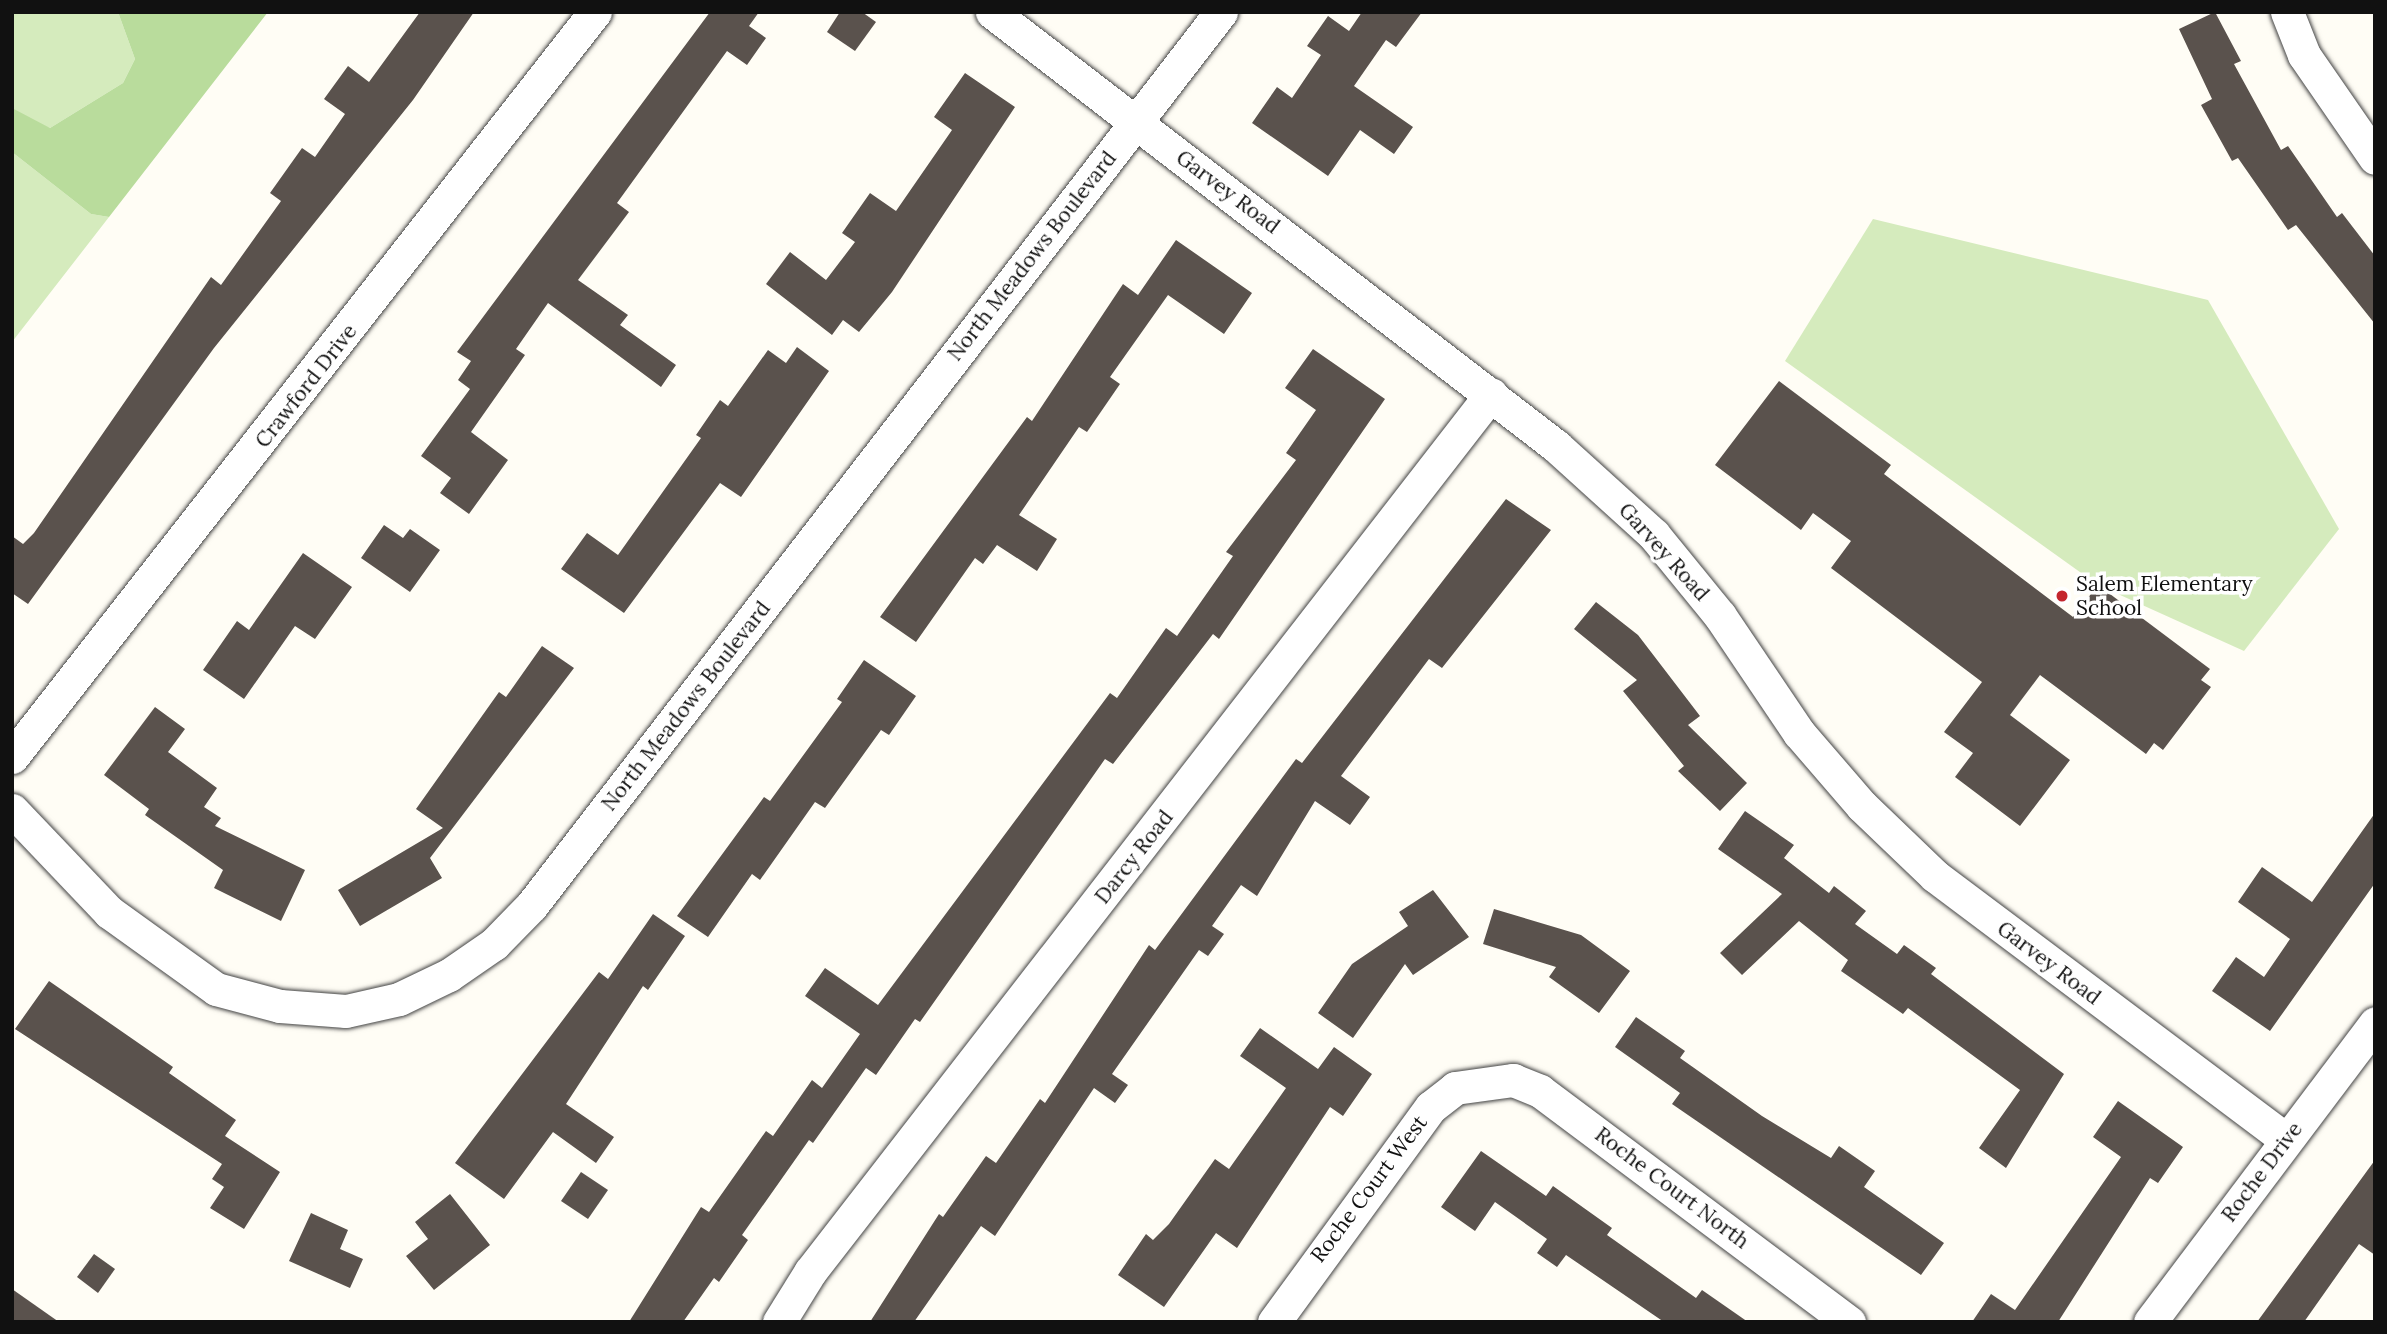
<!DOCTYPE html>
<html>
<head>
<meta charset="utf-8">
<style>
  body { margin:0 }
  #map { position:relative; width:2387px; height:1334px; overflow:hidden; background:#fffdf5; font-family:Lora,serif }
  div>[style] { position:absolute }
  .green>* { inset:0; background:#d5ebbd }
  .forest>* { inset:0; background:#b9dc9c }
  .building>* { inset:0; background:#5a524d }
  .roads { filter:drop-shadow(0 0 2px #444) drop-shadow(0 0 2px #444) }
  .minor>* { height:33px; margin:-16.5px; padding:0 16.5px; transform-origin:16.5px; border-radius:16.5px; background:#fff }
  .dots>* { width:19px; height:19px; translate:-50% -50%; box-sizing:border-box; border:4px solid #fff; border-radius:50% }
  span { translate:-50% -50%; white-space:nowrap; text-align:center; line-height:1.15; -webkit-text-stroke:7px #fff; paint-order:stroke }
  .street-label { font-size:21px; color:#111 }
  .poi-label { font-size:21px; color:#111 }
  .left { translate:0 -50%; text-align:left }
  .frame { position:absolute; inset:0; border:14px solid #111; pointer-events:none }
</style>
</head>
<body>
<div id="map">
  <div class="green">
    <i style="clip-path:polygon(12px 12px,118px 12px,135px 59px,123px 83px,50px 128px,32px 124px,12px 108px)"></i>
    <i style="clip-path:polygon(12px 152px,91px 214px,109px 217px,12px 342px)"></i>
    <i style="clip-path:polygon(1873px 219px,2208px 300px,2339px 529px,2244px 651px,2098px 585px,1785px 361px)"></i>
  </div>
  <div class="forest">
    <i style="clip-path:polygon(118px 12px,268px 12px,109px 217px,91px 214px,12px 152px,12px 108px,50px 128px,123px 83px,135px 59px)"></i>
  </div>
  <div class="building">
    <i style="clip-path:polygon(420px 12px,474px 12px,413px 100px,214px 348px,28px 604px,12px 593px,12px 536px,23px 544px,34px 533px,211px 277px,221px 285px,281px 201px,270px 193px,302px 148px,315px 157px,345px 114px,324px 99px,348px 66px,369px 82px)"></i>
    <i style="clip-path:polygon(710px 12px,759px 12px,749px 26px,766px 38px,747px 65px,727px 51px,617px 203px,629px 212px,578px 280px,628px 315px,620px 325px,676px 365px,661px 387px,548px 303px,516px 349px,525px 355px,471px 432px,508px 460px,469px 514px,440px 493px,451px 478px,421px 456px,470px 389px,458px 380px,471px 361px,457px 352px)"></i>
    <i style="clip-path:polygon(840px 12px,862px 12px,876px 22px,855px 51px,827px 32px)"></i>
    <i style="clip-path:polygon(1362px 12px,1422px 12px,1396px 47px,1386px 40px,1354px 86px,1413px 127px,1394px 154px,1360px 130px,1328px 176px,1252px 123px,1277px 87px,1292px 98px,1321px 55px,1307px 46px,1328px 16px,1349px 31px)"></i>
    <i style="clip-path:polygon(2215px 12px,2241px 61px,2234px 64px,2281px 150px,2288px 146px,2337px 217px,2342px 213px,2375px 256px,2375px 324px,2296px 225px,2288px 230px,2238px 158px,2232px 161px,2201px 105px,2212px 99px,2179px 29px)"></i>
    <i style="clip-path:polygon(965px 73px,1015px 107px,892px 292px,859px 332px,843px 320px,832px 335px,766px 284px,790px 252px,826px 280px,855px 242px,842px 233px,870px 193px,896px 211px,952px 130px,934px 117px)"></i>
    <i style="clip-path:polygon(1176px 240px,1252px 293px,1224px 334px,1168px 295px,1110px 377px,1120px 384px,1087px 432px,1079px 427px,1019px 515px,1057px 539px,1037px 571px,997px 545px,983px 564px,975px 558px,916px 642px,880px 617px,1027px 417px,1032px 421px,1123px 284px,1138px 295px)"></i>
    <i style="clip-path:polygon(797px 347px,829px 371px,741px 497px,720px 483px,624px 613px,561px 569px,587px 533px,618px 555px,701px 438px,696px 435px,720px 400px,728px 406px,768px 350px,786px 363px)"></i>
    <i style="clip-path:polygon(1313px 349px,1385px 399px,1219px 639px,1213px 634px,1113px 764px,1105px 759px,920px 1022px,915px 1019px,876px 1075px,866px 1068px,813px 1143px,809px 1140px,742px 1235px,748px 1240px,719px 1282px,714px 1278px,683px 1322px,629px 1322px,701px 1207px,709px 1212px,766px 1131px,773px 1136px,812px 1080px,822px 1088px,860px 1034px,805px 996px,825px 968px,878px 1005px,1110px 693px,1117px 698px,1166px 628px,1177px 636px,1233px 556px,1226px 552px,1296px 460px,1286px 453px,1316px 410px,1285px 388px)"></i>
    <i style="clip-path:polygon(1779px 381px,1891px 465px,1884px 474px,2073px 617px,2098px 585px,2210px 669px,2201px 680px,2211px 687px,2163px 750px,2154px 743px,2146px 754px,2040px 675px,2010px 715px,2070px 760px,2020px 826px,1955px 777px,1973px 753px,1944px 732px,1982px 682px,1831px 568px,1851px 541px,1813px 513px,1801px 530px,1715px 465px)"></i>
    <i style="clip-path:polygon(1506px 499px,1551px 530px,1442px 668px,1429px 659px,1341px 776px,1370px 797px,1350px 825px,1315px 801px,1257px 896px,1241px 885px,1212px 926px,1224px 934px,1208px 956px,1199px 950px,1112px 1074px,1128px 1085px,1115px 1103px,1094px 1088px,995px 1236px,981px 1226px,914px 1322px,870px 1322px,939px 1214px,943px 1217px,986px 1156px,996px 1163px,1040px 1099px,1045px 1103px,1149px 945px,1155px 950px,1296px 759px,1302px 763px)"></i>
    <i style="clip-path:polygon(384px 525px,403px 538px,410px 529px,440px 550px,410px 592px,361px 558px)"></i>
    <i style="clip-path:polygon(303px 553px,352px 587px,315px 639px,295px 626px,244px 699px,203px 670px,237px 621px,249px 630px)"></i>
    <i style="clip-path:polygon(1596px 602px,1638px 635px,1700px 716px,1688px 725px,1747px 783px,1720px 811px,1678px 771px,1684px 766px,1623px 691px,1637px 680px,1574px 629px)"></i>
    <i style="clip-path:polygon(542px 646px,574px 668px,430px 858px,442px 878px,360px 926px,338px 890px,443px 828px,416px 809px,499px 692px,506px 697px)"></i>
    <i style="clip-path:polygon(864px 660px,916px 696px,889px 735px,881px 730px,825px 808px,815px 802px,760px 880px,752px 874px,708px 937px,677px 916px,764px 797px,770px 801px,842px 702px,837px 699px)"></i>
    <i style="clip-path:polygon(155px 707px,185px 729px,168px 752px,217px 788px,204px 807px,221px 818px,215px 826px,305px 870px,281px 921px,214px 888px,223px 870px,145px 815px,149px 809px,104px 775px)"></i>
    <i style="clip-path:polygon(1745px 811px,1794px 845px,1784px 858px,1829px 893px,1834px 886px,1866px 911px,1855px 924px,1897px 954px,1904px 945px,1936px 968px,1931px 974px,2064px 1074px,2006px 1168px,1979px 1148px,2020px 1090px,1908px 1008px,1903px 1014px,1841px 971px,1848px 960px,1799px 921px,1742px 975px,1720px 953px,1782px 894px,1718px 849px)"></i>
    <i style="clip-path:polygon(2375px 813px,2375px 883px,2270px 1031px,2212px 991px,2236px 957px,2264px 977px,2290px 939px,2238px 902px,2262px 867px,2312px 902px)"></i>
    <i style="clip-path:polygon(1433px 890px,1469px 937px,1413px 975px,1405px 964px,1353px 1038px,1318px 1013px,1352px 964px,1408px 926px,1399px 912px)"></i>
    <i style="clip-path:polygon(1494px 909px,1581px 935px,1630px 971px,1599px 1013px,1549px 977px,1556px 967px,1483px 944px)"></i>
    <i style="clip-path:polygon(653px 914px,685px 936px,648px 990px,643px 986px,566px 1104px,614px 1137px,596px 1163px,553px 1132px,504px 1199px,455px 1163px,599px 972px,608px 979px)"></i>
    <i style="clip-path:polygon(49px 981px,173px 1067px,169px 1073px,236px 1120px,225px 1136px,280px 1172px,244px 1229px,210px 1208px,224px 1187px,212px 1179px,222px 1164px,15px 1029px)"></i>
    <i style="clip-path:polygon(1636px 1017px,1685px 1051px,1680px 1058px,1762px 1116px,1831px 1158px,1839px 1146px,1875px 1171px,1864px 1187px,1944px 1243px,1921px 1275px,1672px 1104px,1680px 1093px,1615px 1047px)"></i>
    <i style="clip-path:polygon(1260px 1028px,1318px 1069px,1334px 1047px,1372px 1074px,1343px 1116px,1330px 1107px,1237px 1248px,1216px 1233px,1164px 1307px,1118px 1275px,1146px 1234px,1153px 1240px,1169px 1224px,1215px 1159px,1229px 1169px,1286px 1088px,1240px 1056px)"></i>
    <i style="clip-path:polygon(2118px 1101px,2183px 1147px,2158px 1183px,2150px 1178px,2058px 1322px,1972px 1322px,1991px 1294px,2015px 1310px,2121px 1157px,2093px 1137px)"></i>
    <i style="clip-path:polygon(1481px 1151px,1546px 1196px,1553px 1186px,1612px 1228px,1607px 1235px,1696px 1298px,1702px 1290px,1748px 1322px,1664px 1322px,1566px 1255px,1557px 1267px,1537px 1253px,1547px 1239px,1495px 1202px,1475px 1231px,1441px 1207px)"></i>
    <i style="clip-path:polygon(2375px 1160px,2375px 1255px,2359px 1244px,2304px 1322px,2257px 1322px)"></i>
    <i style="clip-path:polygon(581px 1172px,608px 1190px,588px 1219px,561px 1201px)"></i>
    <i style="clip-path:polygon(450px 1194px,490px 1245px,434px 1290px,406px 1256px,428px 1239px,415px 1222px)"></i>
    <i style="clip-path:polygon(311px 1213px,348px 1230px,340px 1249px,363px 1259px,350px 1288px,289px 1261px)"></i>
    <i style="clip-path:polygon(94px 1254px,115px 1269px,98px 1293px,77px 1277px)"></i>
    <i style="clip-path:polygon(12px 1289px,59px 1322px,12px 1322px)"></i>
  </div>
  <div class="roads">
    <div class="minor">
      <i style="left:992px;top:12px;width:712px;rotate:37.58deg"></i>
      <i style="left:1556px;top:446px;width:132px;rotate:42.2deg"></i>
      <i style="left:1654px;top:535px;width:104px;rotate:50.8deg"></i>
      <i style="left:1720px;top:616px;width:141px;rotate:56deg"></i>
      <i style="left:1799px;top:733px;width:96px;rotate:49.2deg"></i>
      <i style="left:1862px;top:806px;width:101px;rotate:43.8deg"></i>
      <i style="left:1935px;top:876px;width:439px;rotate:36.9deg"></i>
      <i style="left:2287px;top:12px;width:46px;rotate:68.4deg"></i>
      <i style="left:2304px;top:55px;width:125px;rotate:55.4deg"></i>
      <i style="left:12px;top:757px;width:946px;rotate:-51.96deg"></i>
      <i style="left:12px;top:810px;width:141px;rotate:46.4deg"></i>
      <i style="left:109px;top:912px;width:132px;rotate:35.7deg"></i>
      <i style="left:216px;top:989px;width:66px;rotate:14.9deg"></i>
      <i style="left:280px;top:1006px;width:66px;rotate:4.3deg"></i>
      <i style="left:346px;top:1011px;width:54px;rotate:-12.8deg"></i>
      <i style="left:399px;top:999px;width:55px;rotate:-25.6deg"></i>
      <i style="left:449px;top:975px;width:55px;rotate:-34.6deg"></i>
      <i style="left:494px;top:944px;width:54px;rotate:-45.7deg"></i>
      <i style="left:532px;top:905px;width:1128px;rotate:-52.35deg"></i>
      <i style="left:779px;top:1322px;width:59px;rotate:-58.2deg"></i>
      <i style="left:810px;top:1272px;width:1111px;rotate:-52.2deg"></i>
      <i style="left:1274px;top:1322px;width:266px;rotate:-53.9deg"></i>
      <i style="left:1431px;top:1107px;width:31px;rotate:-38deg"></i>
      <i style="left:1455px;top:1088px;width:59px;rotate:-7.9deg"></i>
      <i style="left:1513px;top:1080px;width:29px;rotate:22deg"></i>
      <i style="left:1540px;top:1091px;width:386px;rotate:36.8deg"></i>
      <i style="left:2150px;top:1322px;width:374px;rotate:-53deg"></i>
    </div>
  </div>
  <div class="dots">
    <i style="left:2062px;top:596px;background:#c4262e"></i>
  </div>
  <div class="street-label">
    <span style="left:1228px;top:192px;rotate:37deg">Garvey Road</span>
    <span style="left:1032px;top:256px;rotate:-52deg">North Meadows Boulevard</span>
    <span style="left:306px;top:386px;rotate:-52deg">Crawford Drive</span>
    <span style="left:1664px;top:552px;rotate:48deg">Garvey Road</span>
    <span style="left:686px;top:706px;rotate:-52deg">North Meadows Boulevard</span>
    <span style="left:1134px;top:857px;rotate:-52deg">Darcy Road</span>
    <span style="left:2049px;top:963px;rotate:37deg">Garvey Road</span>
    <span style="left:2262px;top:1172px;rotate:-53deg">Roche Drive</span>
    <span style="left:1672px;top:1188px;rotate:37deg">Roche Court North</span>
    <span style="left:1369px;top:1189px;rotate:-53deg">Roche Court West</span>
  </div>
  <div class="poi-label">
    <span class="left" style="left:2076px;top:596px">Salem Elementary<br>School</span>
  </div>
  <div class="frame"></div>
</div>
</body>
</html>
